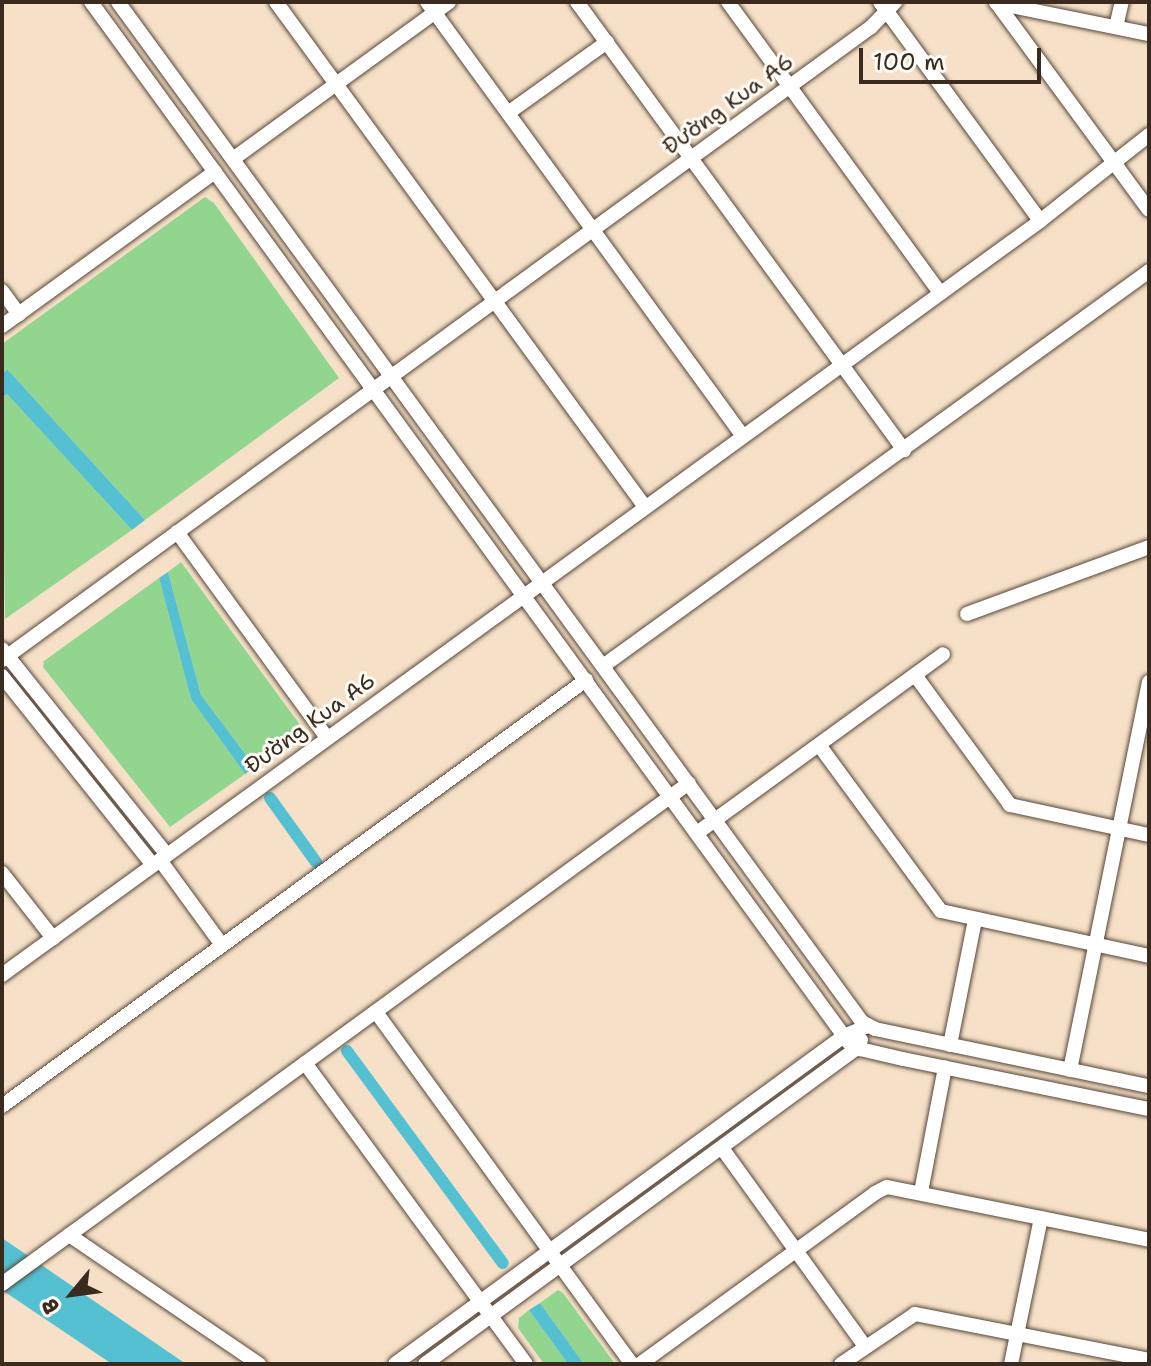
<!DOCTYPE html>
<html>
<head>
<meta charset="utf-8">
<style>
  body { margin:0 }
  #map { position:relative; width:1151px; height:1366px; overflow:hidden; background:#f6e1c8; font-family:"Shantell Sans",sans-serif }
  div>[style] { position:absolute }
  .green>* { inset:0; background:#91d58e }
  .water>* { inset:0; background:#55c0d1 }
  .canal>* { height:12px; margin:-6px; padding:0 6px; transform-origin:6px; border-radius:6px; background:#55c0d1 }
  .roads { filter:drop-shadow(0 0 2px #574538) drop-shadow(0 0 2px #574538) }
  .minor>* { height:14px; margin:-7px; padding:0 7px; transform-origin:7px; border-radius:7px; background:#fff }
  span { translate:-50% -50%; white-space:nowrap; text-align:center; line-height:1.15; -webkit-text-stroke:6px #fdfcf7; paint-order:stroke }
  .street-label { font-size:22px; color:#3b2a1e }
  .frame { position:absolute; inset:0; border:4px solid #3b2a1e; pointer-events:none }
  .north { position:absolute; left:32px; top:1254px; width:80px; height:80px; -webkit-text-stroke:6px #fdfcf7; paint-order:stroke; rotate:241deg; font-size:22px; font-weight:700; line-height:32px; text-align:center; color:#3b2a1e }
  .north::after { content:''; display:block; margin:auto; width:28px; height:36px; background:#3b2a1e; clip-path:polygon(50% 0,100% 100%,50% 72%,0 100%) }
  .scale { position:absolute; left:859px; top:48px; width:182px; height:36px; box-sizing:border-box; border:4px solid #3b2a1e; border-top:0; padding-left:10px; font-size:24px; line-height:28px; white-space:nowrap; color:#3b2a1e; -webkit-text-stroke:6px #fdfcf7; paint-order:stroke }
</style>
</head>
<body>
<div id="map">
  <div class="green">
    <i style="clip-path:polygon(205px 197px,214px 203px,339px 378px,145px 520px,8px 370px,2px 374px,2px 344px)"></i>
    <i style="clip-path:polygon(7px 394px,132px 530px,5px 619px,2px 397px)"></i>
    <i style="clip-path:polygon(181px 562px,303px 729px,255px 767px,201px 695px,168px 572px)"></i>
    <i style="clip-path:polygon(159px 578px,191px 699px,245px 774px,170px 827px,43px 667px,44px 661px)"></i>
    <i style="clip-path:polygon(558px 1290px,563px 1293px,615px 1364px,584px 1364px,540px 1303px)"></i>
    <i style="clip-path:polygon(529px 1310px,568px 1364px,544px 1364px,518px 1328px,519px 1318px)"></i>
  </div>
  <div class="water">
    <i style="clip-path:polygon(7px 370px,8px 370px,145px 520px,132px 530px,7px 394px,2px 397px,2px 374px)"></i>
    <i style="clip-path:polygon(168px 572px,201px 695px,255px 767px,245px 774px,191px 699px,159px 578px)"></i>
    <i style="clip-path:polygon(2px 1238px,186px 1364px,112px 1364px,2px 1290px)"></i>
    <i style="clip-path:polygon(540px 1303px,584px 1364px,568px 1364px,529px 1310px)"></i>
  </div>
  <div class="canal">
    <i style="left:270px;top:798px;width:79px;rotate:54.3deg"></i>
    <i style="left:347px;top:1051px;width:263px;rotate:53.7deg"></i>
  </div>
  <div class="roads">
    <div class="minor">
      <i style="left:91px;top:2px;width:1288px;rotate:53.94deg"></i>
      <i style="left:849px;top:1043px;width:13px;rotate:29deg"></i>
      <i style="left:860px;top:1049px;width:44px;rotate:13.1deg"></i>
      <i style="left:903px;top:1059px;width:251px;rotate:11.5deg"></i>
      <i style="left:118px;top:2px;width:1263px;rotate:53.89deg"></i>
      <i style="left:862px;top:1022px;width:15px;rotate:28deg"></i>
      <i style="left:875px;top:1029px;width:280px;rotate:11.8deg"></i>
      <i style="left:276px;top:2px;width:625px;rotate:53.84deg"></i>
      <i style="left:427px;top:2px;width:535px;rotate:53.96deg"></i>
      <i style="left:577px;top:2px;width:555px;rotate:53.87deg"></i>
      <i style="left:728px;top:2px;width:360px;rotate:53.9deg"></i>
      <i style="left:880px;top:2px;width:271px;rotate:53.8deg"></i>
      <i style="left:996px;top:2px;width:258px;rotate:53.7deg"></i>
      <i style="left:996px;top:3px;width:156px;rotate:11.5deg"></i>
      <i style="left:1116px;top:27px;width:26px;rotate:-77deg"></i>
      <i style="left:508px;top:113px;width:122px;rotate:-35.6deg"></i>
      <i style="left:233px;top:159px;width:267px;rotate:-36deg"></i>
      <i style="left:2px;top:291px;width:29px;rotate:54deg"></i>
      <i style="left:2px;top:326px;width:263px;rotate:-35.9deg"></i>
      <i style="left:177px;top:532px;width:255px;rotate:53.9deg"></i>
      <i style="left:967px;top:614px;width:194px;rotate:-20.2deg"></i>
      <i style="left:2px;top:649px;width:264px;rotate:51.3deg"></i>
      <i style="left:2px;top:660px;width:1075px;rotate:-36.07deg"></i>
      <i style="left:871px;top:27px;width:35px;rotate:-46deg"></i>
      <i style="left:603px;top:666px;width:674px;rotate:-35.88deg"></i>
      <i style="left:915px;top:675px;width:161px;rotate:53.8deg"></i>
      <i style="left:1010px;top:805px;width:142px;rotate:12.2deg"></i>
      <i style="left:2px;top:676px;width:242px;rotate:51.4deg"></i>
      <i style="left:819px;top:745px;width:206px;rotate:53.7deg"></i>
      <i style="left:941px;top:911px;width:213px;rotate:12.2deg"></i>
      <i style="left:697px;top:833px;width:304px;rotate:-36deg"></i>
      <i style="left:160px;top:860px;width:105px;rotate:53.9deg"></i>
      <i style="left:2px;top:873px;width:83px;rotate:51.9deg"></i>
      <i style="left:2px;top:975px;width:1283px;rotate:-35.99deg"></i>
      <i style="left:1040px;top:221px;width:139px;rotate:-38.3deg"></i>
      <i style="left:376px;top:1012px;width:435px;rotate:54deg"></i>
      <i style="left:950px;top:1045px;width:127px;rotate:-78.7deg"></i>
      <i style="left:305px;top:1063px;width:373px;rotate:53.7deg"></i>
      <i style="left:1070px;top:1070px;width:396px;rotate:-78.5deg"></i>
      <i style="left:2px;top:1106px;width:723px;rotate:-36.11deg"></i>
      <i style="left:722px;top:1148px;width:244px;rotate:54.2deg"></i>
      <i style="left:921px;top:1192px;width:127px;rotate:-79.1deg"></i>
      <i style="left:69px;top:1235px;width:230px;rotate:34.2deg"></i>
      <i style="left:2px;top:1284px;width:850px;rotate:-36.1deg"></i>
      <i style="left:395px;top:1364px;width:556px;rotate:-36.15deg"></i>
      <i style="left:844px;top:1036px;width:26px;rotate:-23deg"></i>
      <i style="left:425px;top:1364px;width:535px;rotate:-36.18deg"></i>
      <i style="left:857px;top:1048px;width:9px;rotate:-63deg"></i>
      <i style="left:640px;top:1364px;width:291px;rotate:-36deg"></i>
      <i style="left:875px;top:1193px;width:13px;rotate:-27deg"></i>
      <i style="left:887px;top:1187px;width:267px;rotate:11.4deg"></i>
      <i style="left:841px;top:1364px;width:89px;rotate:-34deg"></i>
      <i style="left:915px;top:1314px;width:238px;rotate:11.1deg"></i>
      <i style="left:1011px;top:1364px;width:149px;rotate:-78.4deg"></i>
    </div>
  </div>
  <div class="street-label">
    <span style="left:728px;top:104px;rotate:-36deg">Đường Kua A6</span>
    <span style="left:310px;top:723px;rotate:-36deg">Đường Kua A6</span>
  </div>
  <div class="frame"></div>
  <div class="north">B</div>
  <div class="scale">100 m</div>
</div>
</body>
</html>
